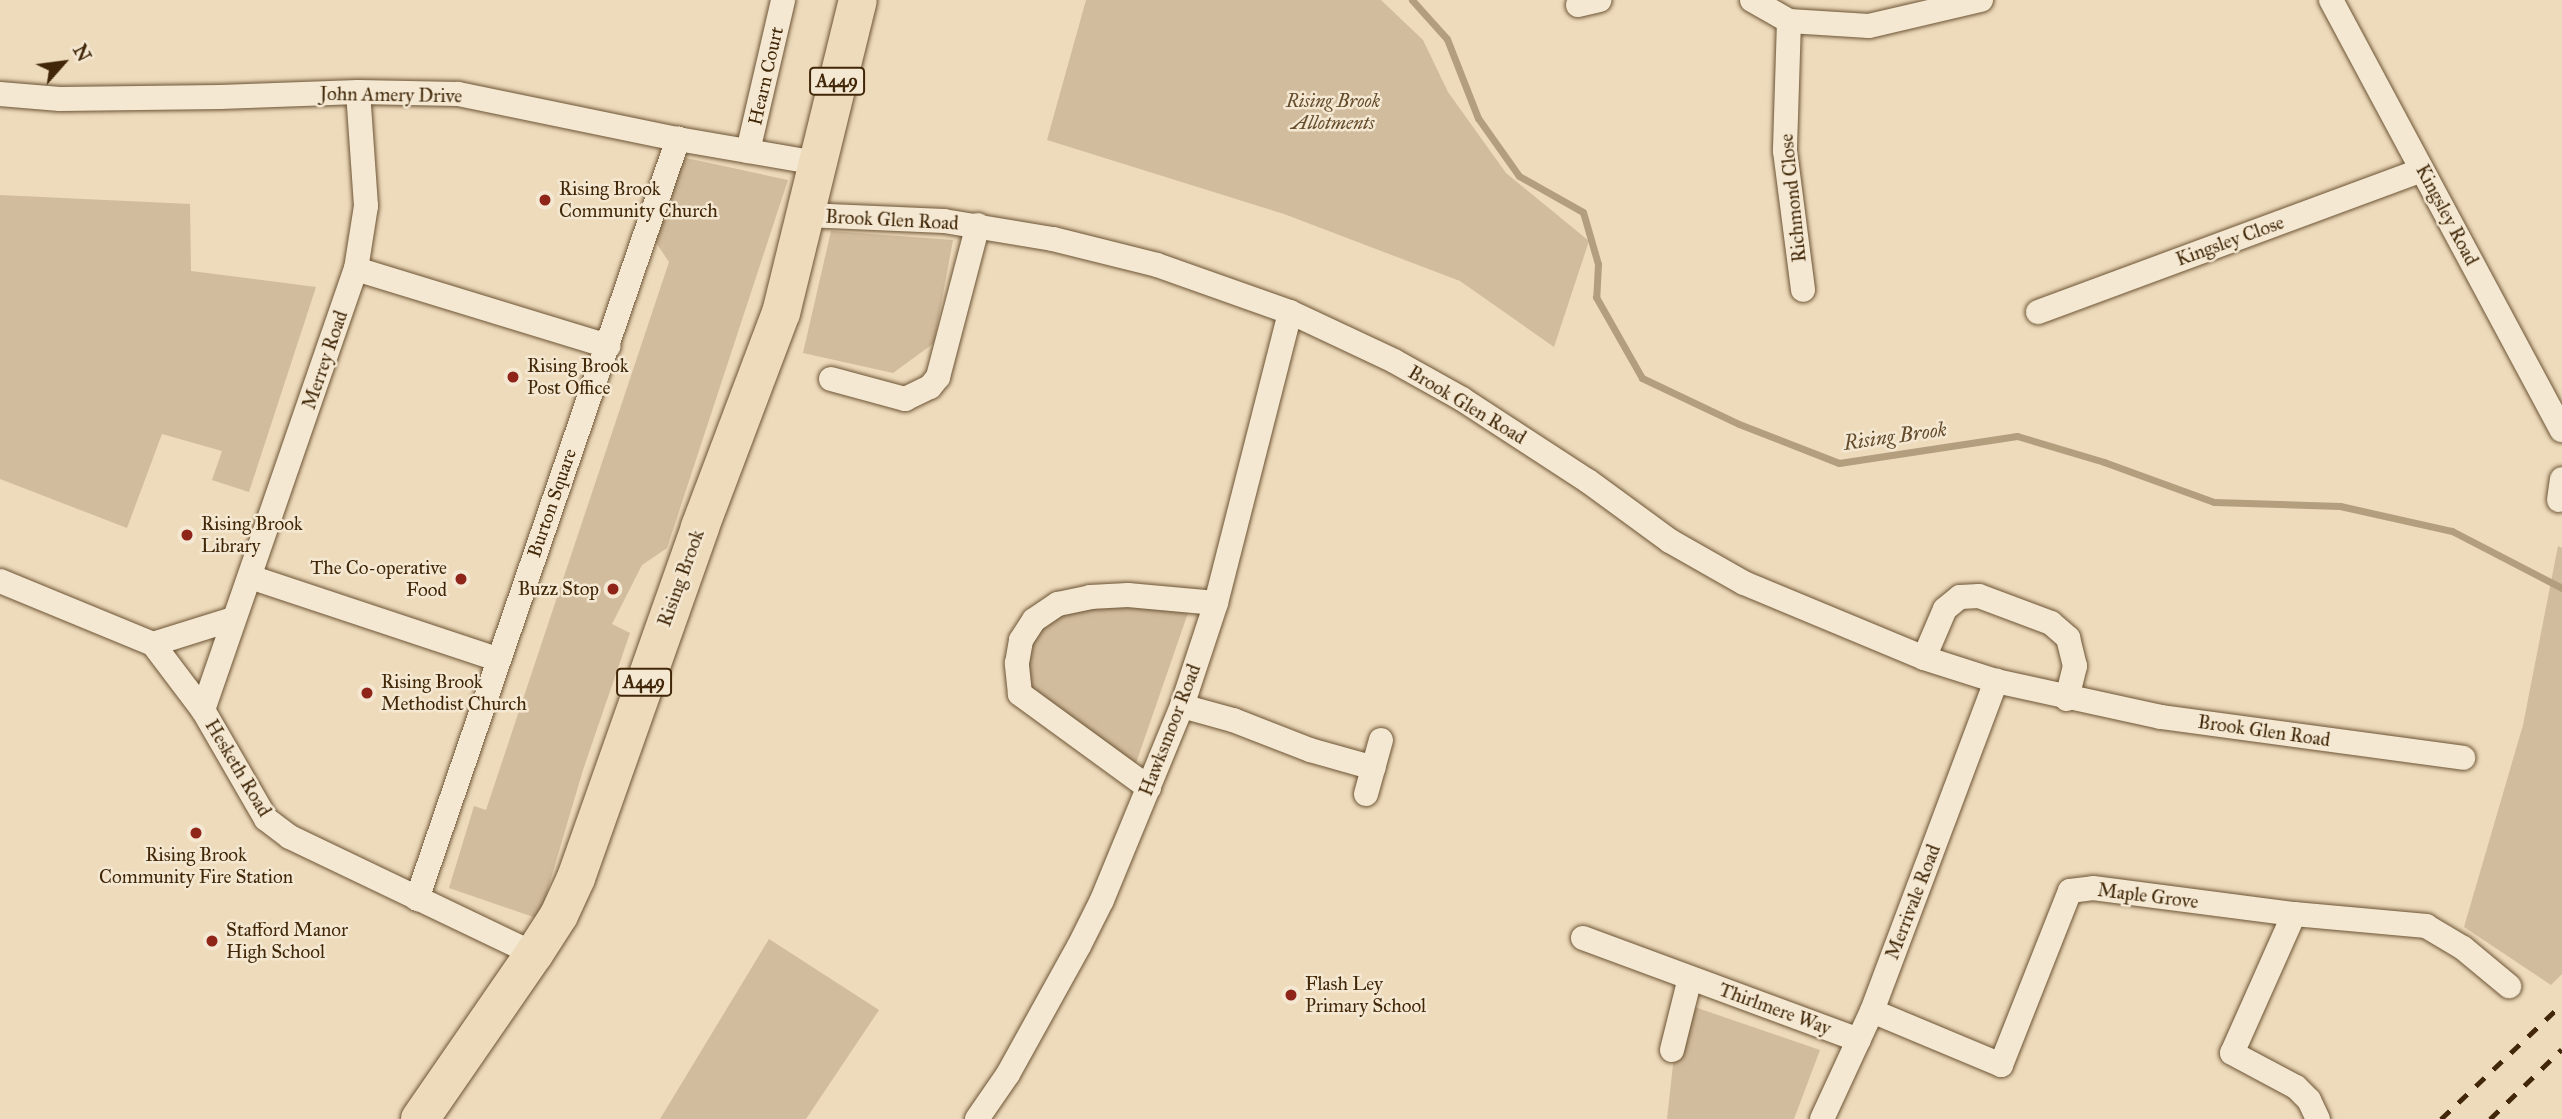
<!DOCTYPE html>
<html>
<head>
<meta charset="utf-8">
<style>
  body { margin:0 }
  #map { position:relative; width:2562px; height:1119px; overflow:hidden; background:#eedbbc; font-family:"IM FELL Great Primer",serif }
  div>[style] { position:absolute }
  .green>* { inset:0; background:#d1bc9d }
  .stream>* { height:7px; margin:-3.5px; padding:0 3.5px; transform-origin:3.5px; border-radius:3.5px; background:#b39e7e }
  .roads { filter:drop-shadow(0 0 2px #6c5434) drop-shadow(0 0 2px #6c5434) }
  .street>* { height:24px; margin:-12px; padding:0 12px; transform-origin:12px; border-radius:12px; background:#f4e8d3 }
  .highway>* { height:38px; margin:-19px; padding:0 19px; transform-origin:19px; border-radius:19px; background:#eedbbc }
  .rail>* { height:5px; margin-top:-2.5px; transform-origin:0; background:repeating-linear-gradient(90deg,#412707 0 12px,transparent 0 24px) }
  .dots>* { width:19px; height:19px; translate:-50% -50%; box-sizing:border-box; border:4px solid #f4e8d3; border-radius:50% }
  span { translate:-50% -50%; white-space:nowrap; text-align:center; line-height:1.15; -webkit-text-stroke:5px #f4e8d3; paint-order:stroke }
  .shield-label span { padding:2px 5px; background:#f4e8d3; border:2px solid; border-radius:5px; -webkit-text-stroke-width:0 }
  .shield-label { font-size:18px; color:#412707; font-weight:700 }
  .street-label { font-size:19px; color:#412707 }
  .park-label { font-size:19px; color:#654c2c; font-style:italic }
  .poi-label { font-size:19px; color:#412707 }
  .left { translate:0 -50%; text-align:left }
  .right { translate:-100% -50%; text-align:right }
  .water-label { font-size:21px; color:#634b2b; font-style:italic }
  .north { position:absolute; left:28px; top:28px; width:70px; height:70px; -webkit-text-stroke:5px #f4e8d3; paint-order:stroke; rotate:62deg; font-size:19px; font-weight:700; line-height:28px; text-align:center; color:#412707 }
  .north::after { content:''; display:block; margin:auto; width:24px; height:32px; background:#412707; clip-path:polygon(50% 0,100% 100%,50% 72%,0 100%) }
</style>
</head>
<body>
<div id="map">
  <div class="green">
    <i style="clip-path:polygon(1086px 0,1381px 0,1423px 40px,1448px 92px,1506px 173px,1589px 241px,1554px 347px,1460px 281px,1284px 214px,1047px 140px)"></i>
    <i style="clip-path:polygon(686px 158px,788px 180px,667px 548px,642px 565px,612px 624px,630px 633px,583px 770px,539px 919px,449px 888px,474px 806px,486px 810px,669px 262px,655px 241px,678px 165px)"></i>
    <i style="clip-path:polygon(0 195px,190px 204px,191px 271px,316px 287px,249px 492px,212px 480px,222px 451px,162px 434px,127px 528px,0 479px)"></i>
    <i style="clip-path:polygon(831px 231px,953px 240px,934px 343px,893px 373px,803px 353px)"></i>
    <i style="clip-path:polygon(2558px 546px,2562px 548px,2562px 974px,2551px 985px,2464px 927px,2523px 725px)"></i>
    <i style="clip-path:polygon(1088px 603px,1189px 610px,1135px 766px,1046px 710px,1024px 678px,1025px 644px,1046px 616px)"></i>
    <i style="clip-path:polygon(769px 939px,879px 1010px,806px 1119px,660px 1119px)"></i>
    <i style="clip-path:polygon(1680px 1002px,1820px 1050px,1794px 1119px,1667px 1119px)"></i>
  </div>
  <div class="stream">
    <i style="left:1412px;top:0;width:52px;rotate:48.1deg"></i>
    <i style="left:1447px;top:39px;width:85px;rotate:68.6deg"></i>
    <i style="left:1478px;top:118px;width:71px;rotate:54.7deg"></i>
    <i style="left:1519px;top:176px;width:73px;rotate:29.4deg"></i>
    <i style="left:1583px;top:212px;width:54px;rotate:73.9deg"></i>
    <i style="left:1598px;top:264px;width:33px;rotate:93deg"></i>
    <i style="left:1596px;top:297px;width:93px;rotate:60.4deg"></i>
    <i style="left:1642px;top:378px;width:107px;rotate:25.4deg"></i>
    <i style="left:1739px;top:424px;width:107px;rotate:21.3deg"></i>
    <i style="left:1839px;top:463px;width:180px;rotate:-8.6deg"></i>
    <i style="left:2017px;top:436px;width:91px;rotate:16.6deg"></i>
    <i style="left:2104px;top:462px;width:117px;rotate:20deg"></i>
    <i style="left:2214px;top:502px;width:126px;rotate:1.8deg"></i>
    <i style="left:2340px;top:506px;width:115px;rotate:12.6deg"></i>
    <i style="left:2452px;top:531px;width:124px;rotate:27.4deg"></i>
  </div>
  <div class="roads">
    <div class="street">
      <i style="left:1752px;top:0;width:43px;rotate:29.6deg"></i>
      <i style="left:1789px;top:21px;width:80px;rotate:3.6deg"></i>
      <i style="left:1869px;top:26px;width:115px;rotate:-13.1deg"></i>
      <i style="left:2331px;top:0;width:488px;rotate:61.8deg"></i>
      <i style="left:1578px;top:5px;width:22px;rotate:-13deg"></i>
      <i style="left:1789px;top:21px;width:130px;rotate:91.8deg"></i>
      <i style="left:1785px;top:151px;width:140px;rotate:82.6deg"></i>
      <i style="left:0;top:94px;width:60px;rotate:4.8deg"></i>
      <i style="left:60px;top:99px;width:160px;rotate:-0.7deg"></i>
      <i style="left:220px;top:97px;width:138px;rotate:-2.1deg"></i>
      <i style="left:358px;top:92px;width:100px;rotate:1.1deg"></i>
      <i style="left:458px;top:94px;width:225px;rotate:11.6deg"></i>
      <i style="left:678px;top:139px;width:141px;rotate:9.8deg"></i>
      <i style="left:748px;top:151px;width:155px;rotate:-76.9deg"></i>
      <i style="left:806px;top:215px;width:138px;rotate:2.5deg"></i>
      <i style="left:944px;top:221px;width:110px;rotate:9.4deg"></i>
      <i style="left:1053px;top:239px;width:107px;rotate:14deg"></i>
      <i style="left:1157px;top:265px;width:141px;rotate:19.5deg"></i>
      <i style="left:1290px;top:312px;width:115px;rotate:25.2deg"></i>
      <i style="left:1394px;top:361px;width:78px;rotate:29.2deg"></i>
      <i style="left:1462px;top:399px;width:150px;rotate:33.1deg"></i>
      <i style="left:1588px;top:481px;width:102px;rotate:36.2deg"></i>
      <i style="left:1670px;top:541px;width:85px;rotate:29.6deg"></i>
      <i style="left:1744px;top:583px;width:195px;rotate:22.6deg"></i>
      <i style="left:1924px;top:658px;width:76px;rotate:17.7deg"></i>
      <i style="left:1996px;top:681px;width:169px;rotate:12.3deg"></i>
      <i style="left:2161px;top:717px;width:305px;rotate:7.7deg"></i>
      <i style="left:356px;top:269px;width:264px;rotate:17deg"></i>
      <i style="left:2038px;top:312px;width:409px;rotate:-20.3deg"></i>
      <i style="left:831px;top:379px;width:77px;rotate:15.1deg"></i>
      <i style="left:905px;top:399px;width:28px;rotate:-26deg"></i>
      <i style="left:930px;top:387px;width:13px;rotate:-51deg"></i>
      <i style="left:938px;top:377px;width:157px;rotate:-75.3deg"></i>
      <i style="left:2559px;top:500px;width:21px;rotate:-82deg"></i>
      <i style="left:250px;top:577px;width:262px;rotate:18.4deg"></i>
      <i style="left:0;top:581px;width:165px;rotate:22.4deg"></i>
      <i style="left:153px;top:644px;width:83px;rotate:52.9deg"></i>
      <i style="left:203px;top:710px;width:126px;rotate:60deg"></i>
      <i style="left:266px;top:819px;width:30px;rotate:37deg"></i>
      <i style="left:290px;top:837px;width:271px;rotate:25.6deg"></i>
      <i style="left:153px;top:644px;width:84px;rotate:-17.4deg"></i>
      <i style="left:1924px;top:658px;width:53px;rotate:-66.8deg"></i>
      <i style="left:1945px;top:609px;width:19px;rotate:-39deg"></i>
      <i style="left:1960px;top:597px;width:19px;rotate:-3deg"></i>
      <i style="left:1979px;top:596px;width:77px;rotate:20.6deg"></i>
      <i style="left:2051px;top:623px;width:23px;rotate:41deg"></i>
      <i style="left:2068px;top:638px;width:29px;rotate:76deg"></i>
      <i style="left:2075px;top:666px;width:34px;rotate:104deg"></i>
      <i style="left:1182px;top:706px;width:53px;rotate:15.4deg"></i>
      <i style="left:1233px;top:720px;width:83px;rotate:21.3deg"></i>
      <i style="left:1310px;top:750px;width:66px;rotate:15.7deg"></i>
      <i style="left:203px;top:710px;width:467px;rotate:-70.9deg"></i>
      <i style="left:356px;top:269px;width:64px;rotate:-81deg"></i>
      <i style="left:366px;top:206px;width:114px;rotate:-94deg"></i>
      <i style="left:1149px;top:788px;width:160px;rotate:-143.9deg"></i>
      <i style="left:1020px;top:694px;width:31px;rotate:-96deg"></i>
      <i style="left:1017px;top:663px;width:23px;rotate:-80deg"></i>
      <i style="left:1021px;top:640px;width:24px;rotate:-57deg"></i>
      <i style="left:1034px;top:620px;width:29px;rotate:-34deg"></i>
      <i style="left:1058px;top:604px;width:33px;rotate:-12deg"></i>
      <i style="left:1090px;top:597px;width:38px;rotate:-3deg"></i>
      <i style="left:1128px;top:595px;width:88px;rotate:5.2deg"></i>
      <i style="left:1366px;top:794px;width:56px;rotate:-74.5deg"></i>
      <i style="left:417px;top:899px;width:804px;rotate:-71.05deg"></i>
      <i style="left:2294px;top:914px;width:152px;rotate:114deg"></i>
      <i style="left:2232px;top:1053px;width:72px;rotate:28deg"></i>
      <i style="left:2296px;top:1087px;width:18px;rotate:45deg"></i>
      <i style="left:2309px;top:1100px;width:21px;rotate:65deg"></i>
      <i style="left:1583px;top:938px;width:294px;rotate:20.3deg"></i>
      <i style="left:1872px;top:1011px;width:140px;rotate:22.7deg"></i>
      <i style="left:2001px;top:1065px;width:187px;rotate:-68.4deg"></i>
      <i style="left:2070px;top:891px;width:23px;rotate:-7deg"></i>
      <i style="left:2093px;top:888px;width:203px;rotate:7.4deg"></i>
      <i style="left:2294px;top:914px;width:133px;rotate:5.2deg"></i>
      <i style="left:2426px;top:926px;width:43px;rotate:30.7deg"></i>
      <i style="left:2463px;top:948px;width:60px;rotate:39.6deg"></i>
      <i style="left:1672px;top:1050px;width:74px;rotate:-76deg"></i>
      <i style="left:977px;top:1119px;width:55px;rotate:-55.4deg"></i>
      <i style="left:1008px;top:1074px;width:146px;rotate:-61deg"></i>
      <i style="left:1079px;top:946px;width:51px;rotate:-63.4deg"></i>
      <i style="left:1102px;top:900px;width:210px;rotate:-67.6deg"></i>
      <i style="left:1182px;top:706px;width:108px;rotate:-71.7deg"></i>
      <i style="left:1216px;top:603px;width:300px;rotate:-75.7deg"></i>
      <i style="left:1822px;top:1119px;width:119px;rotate:-65.2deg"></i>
      <i style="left:1872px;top:1011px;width:353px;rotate:-69.4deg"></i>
    </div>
    <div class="highway">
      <i style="left:420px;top:1119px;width:201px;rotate:-55.4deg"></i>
      <i style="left:534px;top:954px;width:46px;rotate:-57.3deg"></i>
      <i style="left:559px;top:915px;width:41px;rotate:-65.3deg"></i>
      <i style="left:576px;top:878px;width:372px;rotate:-70.5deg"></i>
      <i style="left:700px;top:527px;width:229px;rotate:-69.3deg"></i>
      <i style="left:781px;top:313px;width:322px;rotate:-76.2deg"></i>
    </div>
  </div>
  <div class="rail">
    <i style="left:2441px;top:1119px;width:167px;rotate:-43.5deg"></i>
    <i style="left:2490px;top:1119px;width:100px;rotate:-44.2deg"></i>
  </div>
  <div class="dots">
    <i style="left:545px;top:200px;background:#8f2418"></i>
    <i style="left:513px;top:377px;background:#8f2418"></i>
    <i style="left:187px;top:535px;background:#8f2418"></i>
    <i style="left:461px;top:579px;background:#8f2418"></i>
    <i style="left:613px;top:589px;background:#8f2418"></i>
    <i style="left:367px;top:693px;background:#8f2418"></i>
    <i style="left:196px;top:833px;background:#8f2418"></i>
    <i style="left:212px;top:941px;background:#8f2418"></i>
    <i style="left:1291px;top:995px;background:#8f2418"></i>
  </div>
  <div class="shield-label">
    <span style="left:837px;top:81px">A449</span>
    <span style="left:644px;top:682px">A449</span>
  </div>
  <div class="street-label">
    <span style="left:766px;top:76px;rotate:-77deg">Hearn Court</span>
    <span style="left:391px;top:95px;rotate:1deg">John Amery Drive</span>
    <span style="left:1793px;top:198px;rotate:-96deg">Richmond Close</span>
    <span style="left:2447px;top:215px;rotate:62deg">Kingsley Road</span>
    <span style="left:892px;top:220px;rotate:3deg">Brook Glen Road</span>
    <span style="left:2230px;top:241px;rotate:-20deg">Kingsley Close</span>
    <span style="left:325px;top:360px;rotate:-71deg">Merrey Road</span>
    <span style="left:1467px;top:405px;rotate:31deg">Brook Glen Road</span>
    <span style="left:552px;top:503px;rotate:-71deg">Burton Square</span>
    <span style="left:681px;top:578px;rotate:-70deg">Rising Brook</span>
    <span style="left:1170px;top:730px;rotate:-69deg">Hawksmoor Road</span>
    <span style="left:2264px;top:731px;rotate:8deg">Brook Glen Road</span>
    <span style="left:238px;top:768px;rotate:59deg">Hesketh Road</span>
    <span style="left:2148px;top:896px;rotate:7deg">Maple Grove</span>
    <span style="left:1913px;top:902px;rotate:-69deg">Merrivale Road</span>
    <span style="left:1775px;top:1009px;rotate:20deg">Thirlmere Way</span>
  </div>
  <div class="park-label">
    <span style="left:1333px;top:112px">Rising Brook<br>Allotments</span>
  </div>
  <div class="poi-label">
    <span class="left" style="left:559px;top:200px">Rising Brook<br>Community Church</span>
    <span class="left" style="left:527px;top:377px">Rising Brook<br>Post Office</span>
    <span class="left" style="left:201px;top:535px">Rising Brook<br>Library</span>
    <span class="right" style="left:447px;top:579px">The Co-operative<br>Food</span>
    <span class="right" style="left:599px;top:589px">Buzz Stop</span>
    <span class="left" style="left:381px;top:693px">Rising Brook<br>Methodist Church</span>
    <span style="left:196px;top:866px">Rising Brook<br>Community Fire Station</span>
    <span class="left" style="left:226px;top:941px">Stafford Manor<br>High School</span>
    <span class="left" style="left:1305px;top:995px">Flash Ley<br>Primary School</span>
  </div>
  <div class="water-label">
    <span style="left:1895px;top:436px;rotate:-8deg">Rising Brook</span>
  </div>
  <div class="north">N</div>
</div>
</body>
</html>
